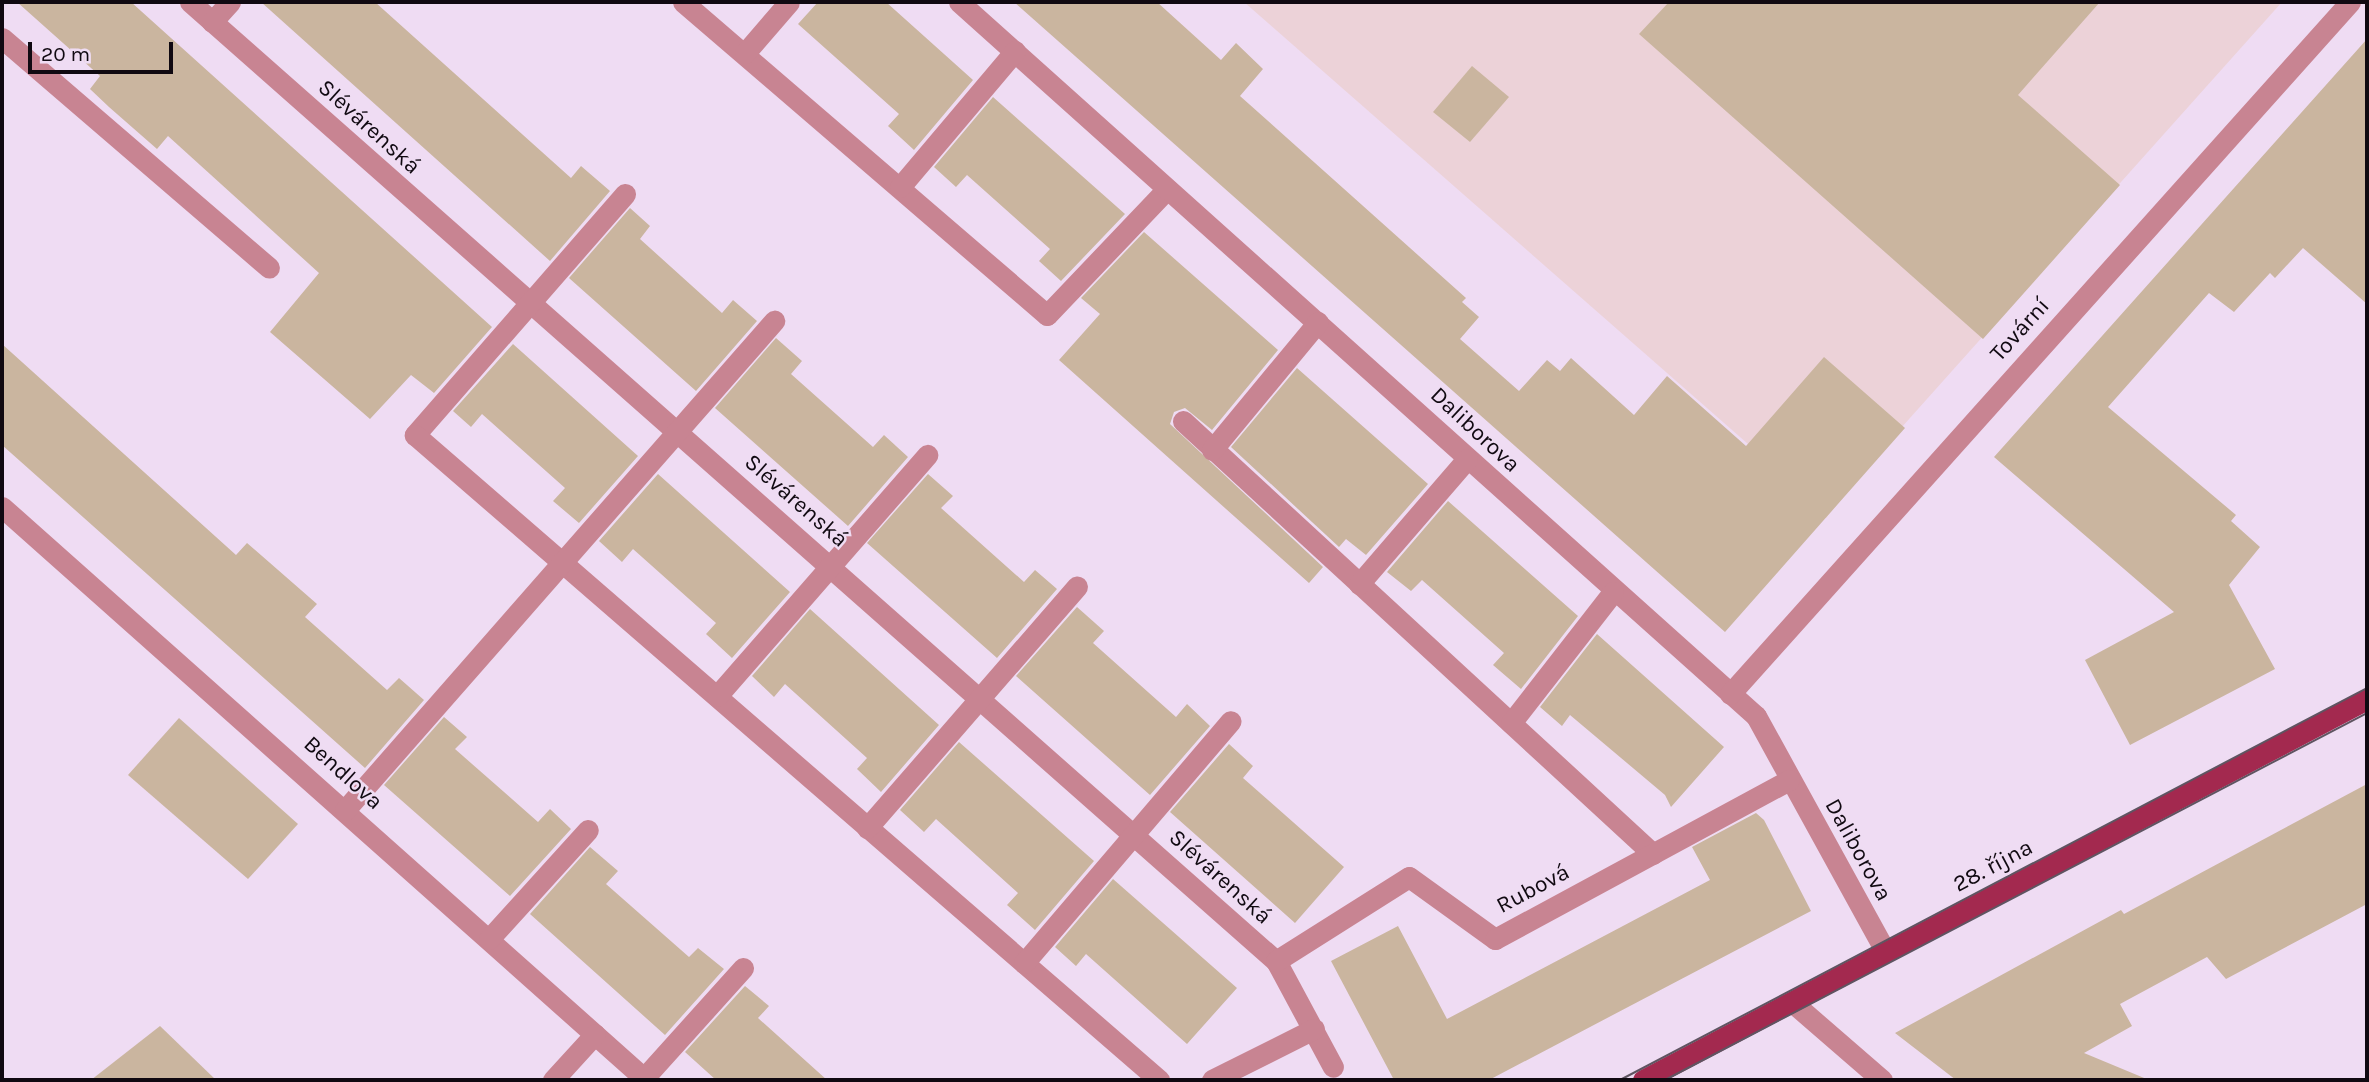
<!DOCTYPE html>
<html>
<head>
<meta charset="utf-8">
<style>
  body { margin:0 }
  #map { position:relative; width:2369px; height:1082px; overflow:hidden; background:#efdcf3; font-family:Karla,sans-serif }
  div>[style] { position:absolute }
  .industrial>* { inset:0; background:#ecd2d8 }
  .building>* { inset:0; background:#cab59f }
  .minor>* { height:21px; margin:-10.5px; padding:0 10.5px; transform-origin:10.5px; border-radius:10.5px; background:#c88492 }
  .major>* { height:21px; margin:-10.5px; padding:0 10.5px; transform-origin:10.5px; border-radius:10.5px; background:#a3294f }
  .tram>* { height:2px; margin:-1px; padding:0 1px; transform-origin:1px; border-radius:1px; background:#5f5461 }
  span { translate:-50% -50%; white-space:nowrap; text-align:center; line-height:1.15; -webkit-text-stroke:5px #efdcf3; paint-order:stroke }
  .street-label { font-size:23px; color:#100911 }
  .frame { position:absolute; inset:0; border:4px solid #100911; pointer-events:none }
  .scale { position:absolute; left:28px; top:42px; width:145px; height:32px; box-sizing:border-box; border:4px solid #100911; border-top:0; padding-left:9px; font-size:21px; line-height:24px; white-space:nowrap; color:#100911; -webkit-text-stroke:5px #efdcf3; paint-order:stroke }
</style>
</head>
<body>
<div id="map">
  <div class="industrial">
    <i style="clip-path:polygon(1244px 2px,2282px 2px,1893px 437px,1826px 518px,1748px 444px)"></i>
  </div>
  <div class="building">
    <i style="clip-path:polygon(17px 2px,131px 2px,492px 327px,434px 393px,411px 375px,370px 419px,270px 332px,319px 273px,168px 136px,157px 149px,109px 107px,90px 89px,100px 76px)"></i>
    <i style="clip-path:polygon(261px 2px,375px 2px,571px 178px,581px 166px,610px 191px,550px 261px)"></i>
    <i style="clip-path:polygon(818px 2px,886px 2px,973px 80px,914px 150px,888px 126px,899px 114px,798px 24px)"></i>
    <i style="clip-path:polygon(1014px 2px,1157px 2px,1221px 60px,1236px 43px,1263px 69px,1240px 96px,1466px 298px,1462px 302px,1479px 317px,1460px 339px,1519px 391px,1547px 360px,1560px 371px,1571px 358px,1634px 415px,1667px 376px,1746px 446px,1824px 357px,1905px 428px,1725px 632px)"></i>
    <i style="clip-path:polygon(1669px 2px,2100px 2px,2018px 95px,2120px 185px,1983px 339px,1639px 34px)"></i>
    <i style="clip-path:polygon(2367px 39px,2367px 304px,2303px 248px,2275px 278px,2270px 273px,2234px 312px,2209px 293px,2108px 407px,2236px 515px,2231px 521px,2260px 547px,2229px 585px,2275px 669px,2130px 745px,2085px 660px,2174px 612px,1994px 457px)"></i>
    <i style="clip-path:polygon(1472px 66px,1509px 97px,1470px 142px,1433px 112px)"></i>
    <i style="clip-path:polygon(993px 97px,1125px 214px,1061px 281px,1039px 261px,1050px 249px,967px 175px,956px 187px,934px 167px)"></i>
    <i style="clip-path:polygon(630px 208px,650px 226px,640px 239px,722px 313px,733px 300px,757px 321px,696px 391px,569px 278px)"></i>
    <i style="clip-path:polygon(1144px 232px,1278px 350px,1212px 430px,1185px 408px,1174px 412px,1170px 424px,1323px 567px,1309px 583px,1059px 360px,1100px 314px,1081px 298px)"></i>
    <i style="clip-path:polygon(776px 338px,802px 361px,791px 374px,873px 447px,884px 435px,908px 457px,848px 526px,715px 408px)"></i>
    <i style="clip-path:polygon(2px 344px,236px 555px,247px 543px,317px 604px,305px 617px,387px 690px,399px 678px,424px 700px,365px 768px,2px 445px)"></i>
    <i style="clip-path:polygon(513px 344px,638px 456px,579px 523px,553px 501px,565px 488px,482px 414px,471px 427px,453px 411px)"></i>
    <i style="clip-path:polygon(1297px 368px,1428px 484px,1366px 555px,1346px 539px,1339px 547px,1231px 447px)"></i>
    <i style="clip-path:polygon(658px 474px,790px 592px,732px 658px,706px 634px,716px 623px,633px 549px,622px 562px,599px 541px)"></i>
    <i style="clip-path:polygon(928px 474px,953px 496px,941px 508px,1024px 582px,1035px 570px,1057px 589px,997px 658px,867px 543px)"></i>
    <i style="clip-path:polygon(1448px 501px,1578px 616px,1521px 689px,1493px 665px,1504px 653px,1422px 580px,1411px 591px,1387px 572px)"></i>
    <i style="clip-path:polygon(1077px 607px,1104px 631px,1093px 643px,1176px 717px,1187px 704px,1210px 726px,1150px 795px,1016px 676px)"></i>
    <i style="clip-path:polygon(810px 609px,939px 725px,881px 792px,857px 769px,867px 758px,785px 684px,774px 697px,752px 676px)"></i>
    <i style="clip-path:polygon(1597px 634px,1724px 747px,1671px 807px,1665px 795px,1570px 715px,1562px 726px,1540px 707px)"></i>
    <i style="clip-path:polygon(444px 717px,467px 737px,455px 749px,538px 822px,550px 809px,571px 829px,510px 896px,384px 785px)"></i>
    <i style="clip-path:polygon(179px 718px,298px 824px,248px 879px,128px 775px)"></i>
    <i style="clip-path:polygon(959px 742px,1094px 861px,1035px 930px,1007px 905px,1018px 893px,936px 819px,924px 832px,900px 810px)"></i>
    <i style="clip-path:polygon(1229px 744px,1253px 766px,1243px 778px,1344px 867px,1295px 923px,1170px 812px)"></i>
    <i style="clip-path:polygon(2367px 784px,2367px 904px,2226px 979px,2207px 957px,2120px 1004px,2132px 1026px,2084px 1053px,2149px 1080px,1956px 1080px,1895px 1033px,2121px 910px,2124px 914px)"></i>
    <i style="clip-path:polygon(1756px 813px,1764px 820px,1811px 911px,1489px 1080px,1394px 1080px,1331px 961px,1398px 926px,1447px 1019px,1710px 880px,1692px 847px)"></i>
    <i style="clip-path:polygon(590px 847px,618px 871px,606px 884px,689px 957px,698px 948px,724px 969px,665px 1035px,530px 914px)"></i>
    <i style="clip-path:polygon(1113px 879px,1237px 988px,1187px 1044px,1086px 954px,1076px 966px,1055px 947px)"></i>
    <i style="clip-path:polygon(745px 986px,769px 1006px,758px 1018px,827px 1080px,716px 1080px,685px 1052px)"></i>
    <i style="clip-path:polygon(160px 1026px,216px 1080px,91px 1080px)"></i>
  </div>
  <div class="minor">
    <i style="left:190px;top:2px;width:1449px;rotate:41.45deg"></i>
    <i style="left:1276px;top:961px;width:120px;rotate:61.7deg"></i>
    <i style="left:683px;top:2px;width:480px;rotate:40.7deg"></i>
    <i style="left:1047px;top:315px;width:174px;rotate:-46.4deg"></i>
    <i style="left:959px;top:2px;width:1070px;rotate:41.86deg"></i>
    <i style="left:1756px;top:716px;width:269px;rotate:61.2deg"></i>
    <i style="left:212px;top:22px;width:27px;rotate:-48deg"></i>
    <i style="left:2px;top:38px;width:352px;rotate:40.7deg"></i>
    <i style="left:745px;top:53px;width:67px;rotate:-49.2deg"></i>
    <i style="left:900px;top:187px;width:178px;rotate:-49.8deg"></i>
    <i style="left:625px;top:194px;width:320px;rotate:131.1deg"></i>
    <i style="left:415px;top:435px;width:985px;rotate:40.92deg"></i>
    <i style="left:1183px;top:421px;width:639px;rotate:42.65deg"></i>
    <i style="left:1212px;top:450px;width:166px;rotate:-50.4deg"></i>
    <i style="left:2px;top:507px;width:862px;rotate:41.66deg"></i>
    <i style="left:1359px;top:584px;width:165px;rotate:-49.2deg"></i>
    <i style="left:1730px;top:694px;width:929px;rotate:-48.14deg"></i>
    <i style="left:717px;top:696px;width:320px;rotate:-48.9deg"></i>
    <i style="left:1511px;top:723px;width:166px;rotate:-52.1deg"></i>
    <i style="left:345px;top:810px;width:651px;rotate:-48.74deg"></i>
    <i style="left:867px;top:828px;width:320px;rotate:-49deg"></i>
    <i style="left:489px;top:939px;width:147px;rotate:-47.8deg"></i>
    <i style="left:1276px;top:961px;width:157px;rotate:-32.3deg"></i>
    <i style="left:1409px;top:877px;width:106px;rotate:35.8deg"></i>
    <i style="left:1495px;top:939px;width:334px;rotate:-28.4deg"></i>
    <i style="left:1024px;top:963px;width:318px;rotate:-49.5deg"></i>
    <i style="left:1792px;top:1002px;width:119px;rotate:40.9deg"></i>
    <i style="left:644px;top:1078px;width:148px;rotate:-48deg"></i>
    <i style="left:553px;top:1080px;width:62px;rotate:-47.6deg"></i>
    <i style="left:1212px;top:1080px;width:114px;rotate:-26.6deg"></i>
  </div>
  <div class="major">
    <i style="left:1643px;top:1080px;width:818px;rotate:-27.76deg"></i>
  </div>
  <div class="tram">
    <i style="left:1620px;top:1080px;width:844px;rotate:-27.69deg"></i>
    <i style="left:1665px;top:1080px;width:792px;rotate:-27.6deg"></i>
  </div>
  <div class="street-label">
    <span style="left:369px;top:127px;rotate:42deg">Slévárenská</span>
    <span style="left:2020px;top:330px;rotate:-48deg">Tovární</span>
    <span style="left:1475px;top:430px;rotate:43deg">Daliborova</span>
    <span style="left:796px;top:501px;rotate:41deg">Slévárenská</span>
    <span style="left:343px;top:773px;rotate:42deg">Bendlova</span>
    <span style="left:1858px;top:850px;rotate:61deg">Daliborova</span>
    <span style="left:1993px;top:866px;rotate:-28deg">28. října</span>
    <span style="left:1220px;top:877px;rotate:42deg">Slévárenská</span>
    <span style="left:1533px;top:889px;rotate:-28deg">Rubová</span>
  </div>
  <div class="frame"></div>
  <div class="scale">20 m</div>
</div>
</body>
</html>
